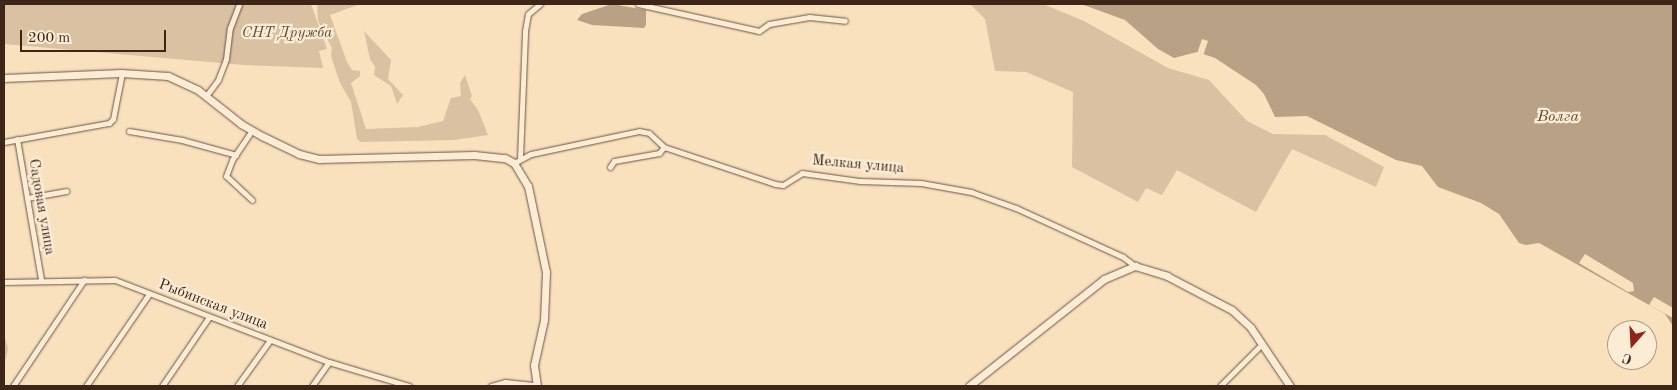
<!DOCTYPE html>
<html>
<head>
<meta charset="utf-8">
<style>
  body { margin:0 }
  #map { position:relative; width:1677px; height:390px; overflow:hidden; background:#f9e1be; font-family:"Old Standard TT",serif }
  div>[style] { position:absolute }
  .green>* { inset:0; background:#d9c1a2 }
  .water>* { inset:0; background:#b9a186 }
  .pier>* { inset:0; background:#f9e1be }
  .roads { filter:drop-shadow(0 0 1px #6c5442) drop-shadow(0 0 1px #6c5442) }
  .street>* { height:5px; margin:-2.5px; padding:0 2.5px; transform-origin:2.5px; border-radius:2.5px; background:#fbecd5 }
  .secondary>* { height:7px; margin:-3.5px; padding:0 3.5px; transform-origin:3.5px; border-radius:3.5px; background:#fbecd5 }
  span { translate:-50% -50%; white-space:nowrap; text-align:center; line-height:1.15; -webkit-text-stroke:4.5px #fbecd5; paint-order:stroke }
  .park-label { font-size:15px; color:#644c3a; font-style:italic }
  .street-label { font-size:15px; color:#3d2518 }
  .water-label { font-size:16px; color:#624a39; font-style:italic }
  .frame { position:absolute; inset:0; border:5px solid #3d2518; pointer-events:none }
  .north { position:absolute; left:1607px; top:320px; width:50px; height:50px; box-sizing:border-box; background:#fbecd5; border:1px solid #af9c89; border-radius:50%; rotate:199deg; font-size:14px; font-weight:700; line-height:20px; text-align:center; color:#3d2518 }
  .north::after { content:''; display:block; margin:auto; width:18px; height:22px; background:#8f2418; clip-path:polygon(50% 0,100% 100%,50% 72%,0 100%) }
  .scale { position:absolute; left:20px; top:30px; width:146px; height:22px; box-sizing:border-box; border:2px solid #3d2518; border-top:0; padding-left:6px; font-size:15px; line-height:18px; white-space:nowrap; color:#3d2518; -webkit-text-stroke:4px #fbecd5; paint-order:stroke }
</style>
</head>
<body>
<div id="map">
  <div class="green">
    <i style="clip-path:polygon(4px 4px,311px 4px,327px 49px,319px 51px,323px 68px,244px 65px,4px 44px)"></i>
    <i style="clip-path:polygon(317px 4px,360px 4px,330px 15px,347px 62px,352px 70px,360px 71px,360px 76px,351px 83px,366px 129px,418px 127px,443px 121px,451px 98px,461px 96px,460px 83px,465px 75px,472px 96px,470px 99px,478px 110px,488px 135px,454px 140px,361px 142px,357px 139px,351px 102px,340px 83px,331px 56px,332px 48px,318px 21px)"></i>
    <i style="clip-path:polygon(970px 4px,1043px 4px,1084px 21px,1168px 68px,1209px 80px,1247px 121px,1273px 134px,1325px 135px,1384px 167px,1376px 187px,1292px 149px,1256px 212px,1177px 170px,1162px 195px,1146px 188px,1138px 202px,1072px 167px,1073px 92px,1026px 72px,995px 71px,985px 19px)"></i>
    <i style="clip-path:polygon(364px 31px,391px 60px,388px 79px,403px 95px,397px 104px,391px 86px,374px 75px,375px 67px,370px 59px)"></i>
    <i style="clip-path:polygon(4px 333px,8px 349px,4px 366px)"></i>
  </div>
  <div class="water">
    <i style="clip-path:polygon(612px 4px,646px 10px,646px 25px,644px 28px,592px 25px,577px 20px,582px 14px)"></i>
    <i style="clip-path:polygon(1081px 4px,1673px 4px,1673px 326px,1665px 314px,1539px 243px,1526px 245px,1519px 243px,1499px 214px,1481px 203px,1438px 187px,1422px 166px,1396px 160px,1307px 116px,1275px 117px,1264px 94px,1256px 85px,1215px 58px,1197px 52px,1174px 58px,1158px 49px,1125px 20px)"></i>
  </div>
  <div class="pier">
    <i style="clip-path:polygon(1202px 39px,1208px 41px,1203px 56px,1197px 54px)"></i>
    <i style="clip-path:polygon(1585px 254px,1633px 283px,1634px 291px,1628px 292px,1579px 263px)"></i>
    <i style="clip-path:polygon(1654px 297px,1673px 308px,1673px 318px,1649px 305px)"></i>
  </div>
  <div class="roads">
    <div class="street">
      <i style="left:638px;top:4px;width:124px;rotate:12.6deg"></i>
      <i style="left:759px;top:31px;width:12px;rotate:-35deg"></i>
      <i style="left:769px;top:24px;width:41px;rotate:-9.9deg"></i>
      <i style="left:809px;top:17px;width:36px;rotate:6deg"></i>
      <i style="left:206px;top:96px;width:20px;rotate:-53deg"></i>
      <i style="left:218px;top:80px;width:22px;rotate:-69deg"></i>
      <i style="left:226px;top:59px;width:31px;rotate:-83deg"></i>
      <i style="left:230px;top:28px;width:26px;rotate:-69deg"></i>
      <i style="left:129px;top:131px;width:54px;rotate:9.6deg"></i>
      <i style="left:182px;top:140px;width:56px;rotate:15.5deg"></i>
      <i style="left:17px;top:139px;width:143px;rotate:80.3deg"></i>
      <i style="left:4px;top:142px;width:107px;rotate:-10.3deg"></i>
      <i style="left:109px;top:123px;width:6px;rotate:-45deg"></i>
      <i style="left:113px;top:119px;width:47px;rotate:-78.9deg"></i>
      <i style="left:520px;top:158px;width:127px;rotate:-87.7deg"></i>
      <i style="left:525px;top:31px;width:17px;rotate:-80deg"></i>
      <i style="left:528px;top:14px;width:16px;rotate:-40deg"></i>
      <i style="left:514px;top:163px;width:19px;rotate:-28deg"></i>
      <i style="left:531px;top:154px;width:110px;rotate:-12deg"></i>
      <i style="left:639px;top:131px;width:10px;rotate:11deg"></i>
      <i style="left:649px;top:133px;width:21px;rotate:43deg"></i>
      <i style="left:664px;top:147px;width:117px;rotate:18.4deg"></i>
      <i style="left:775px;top:184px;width:8px;rotate:7deg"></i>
      <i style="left:783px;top:185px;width:22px;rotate:-32deg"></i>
      <i style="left:802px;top:173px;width:59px;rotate:7.9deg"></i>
      <i style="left:860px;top:181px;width:61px;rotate:1.9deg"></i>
      <i style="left:921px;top:183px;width:51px;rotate:10.2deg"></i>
      <i style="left:971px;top:192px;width:48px;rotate:19.6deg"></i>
      <i style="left:1016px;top:208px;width:118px;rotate:24.6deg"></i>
      <i style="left:1123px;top:257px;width:15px;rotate:37deg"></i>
      <i style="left:610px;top:167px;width:7px;rotate:-56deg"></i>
      <i style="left:614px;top:161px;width:46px;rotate:-10.1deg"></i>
      <i style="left:659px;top:153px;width:8px;rotate:-50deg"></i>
      <i style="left:27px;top:198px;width:40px;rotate:-10deg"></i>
      <i style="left:252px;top:200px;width:35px;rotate:-137deg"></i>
      <i style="left:226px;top:176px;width:17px;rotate:-69deg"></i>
      <i style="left:232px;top:160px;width:36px;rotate:-56deg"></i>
      <i style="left:4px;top:282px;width:111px;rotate:-1deg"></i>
      <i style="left:115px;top:280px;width:229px;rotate:21deg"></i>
      <i style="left:329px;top:362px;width:84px;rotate:16.7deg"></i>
      <i style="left:13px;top:386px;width:128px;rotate:-56.2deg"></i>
      <i style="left:86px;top:386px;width:112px;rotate:-55.6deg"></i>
      <i style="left:162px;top:386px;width:83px;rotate:-55.7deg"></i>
      <i style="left:237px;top:386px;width:57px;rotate:-54.3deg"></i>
      <i style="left:312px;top:386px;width:29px;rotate:-55deg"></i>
      <i style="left:491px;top:386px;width:15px;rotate:-16deg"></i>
      <i style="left:505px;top:382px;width:31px;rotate:6deg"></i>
      <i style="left:1220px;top:386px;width:59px;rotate:-45deg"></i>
    </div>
    <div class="secondary">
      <i style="left:4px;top:78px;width:117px;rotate:-2.4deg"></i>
      <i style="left:121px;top:73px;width:47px;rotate:3.7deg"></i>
      <i style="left:168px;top:76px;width:33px;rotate:25deg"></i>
      <i style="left:198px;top:90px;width:55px;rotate:38.3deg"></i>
      <i style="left:241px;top:124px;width:24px;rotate:30deg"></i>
      <i style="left:262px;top:136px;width:41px;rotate:25.9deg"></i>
      <i style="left:299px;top:154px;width:21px;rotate:14deg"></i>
      <i style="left:319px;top:159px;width:155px;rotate:-1.5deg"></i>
      <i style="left:474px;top:155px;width:31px;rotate:6deg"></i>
      <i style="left:505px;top:158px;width:10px;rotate:29deg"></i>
      <i style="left:514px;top:163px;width:27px;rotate:59deg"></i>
      <i style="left:528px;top:186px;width:88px;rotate:78.2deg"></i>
      <i style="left:546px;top:272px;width:48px;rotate:92.4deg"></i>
      <i style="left:544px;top:320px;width:46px;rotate:102.5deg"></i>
      <i style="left:534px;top:365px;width:21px;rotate:82deg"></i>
      <i style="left:969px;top:386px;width:172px;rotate:-38.4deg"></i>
      <i style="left:1104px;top:279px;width:34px;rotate:-23deg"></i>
      <i style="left:1135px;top:266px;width:34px;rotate:17deg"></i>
      <i style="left:1167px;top:276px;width:73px;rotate:27.6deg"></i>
      <i style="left:1232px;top:310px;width:26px;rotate:43deg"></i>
      <i style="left:1251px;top:328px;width:70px;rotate:56.1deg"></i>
    </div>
  </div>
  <div class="park-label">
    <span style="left:287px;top:34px">СНТ Дружба</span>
  </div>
  <div class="street-label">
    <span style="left:858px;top:165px;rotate:5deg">Мелкая улица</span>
    <span style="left:41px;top:207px;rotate:80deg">Садовая улица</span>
    <span style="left:213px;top:305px;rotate:21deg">Рыбинская улица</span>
  </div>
  <div class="water-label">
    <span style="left:1558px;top:117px">Волга</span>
  </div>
  <div class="frame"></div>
  <div class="north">С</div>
  <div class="scale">200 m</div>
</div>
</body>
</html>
